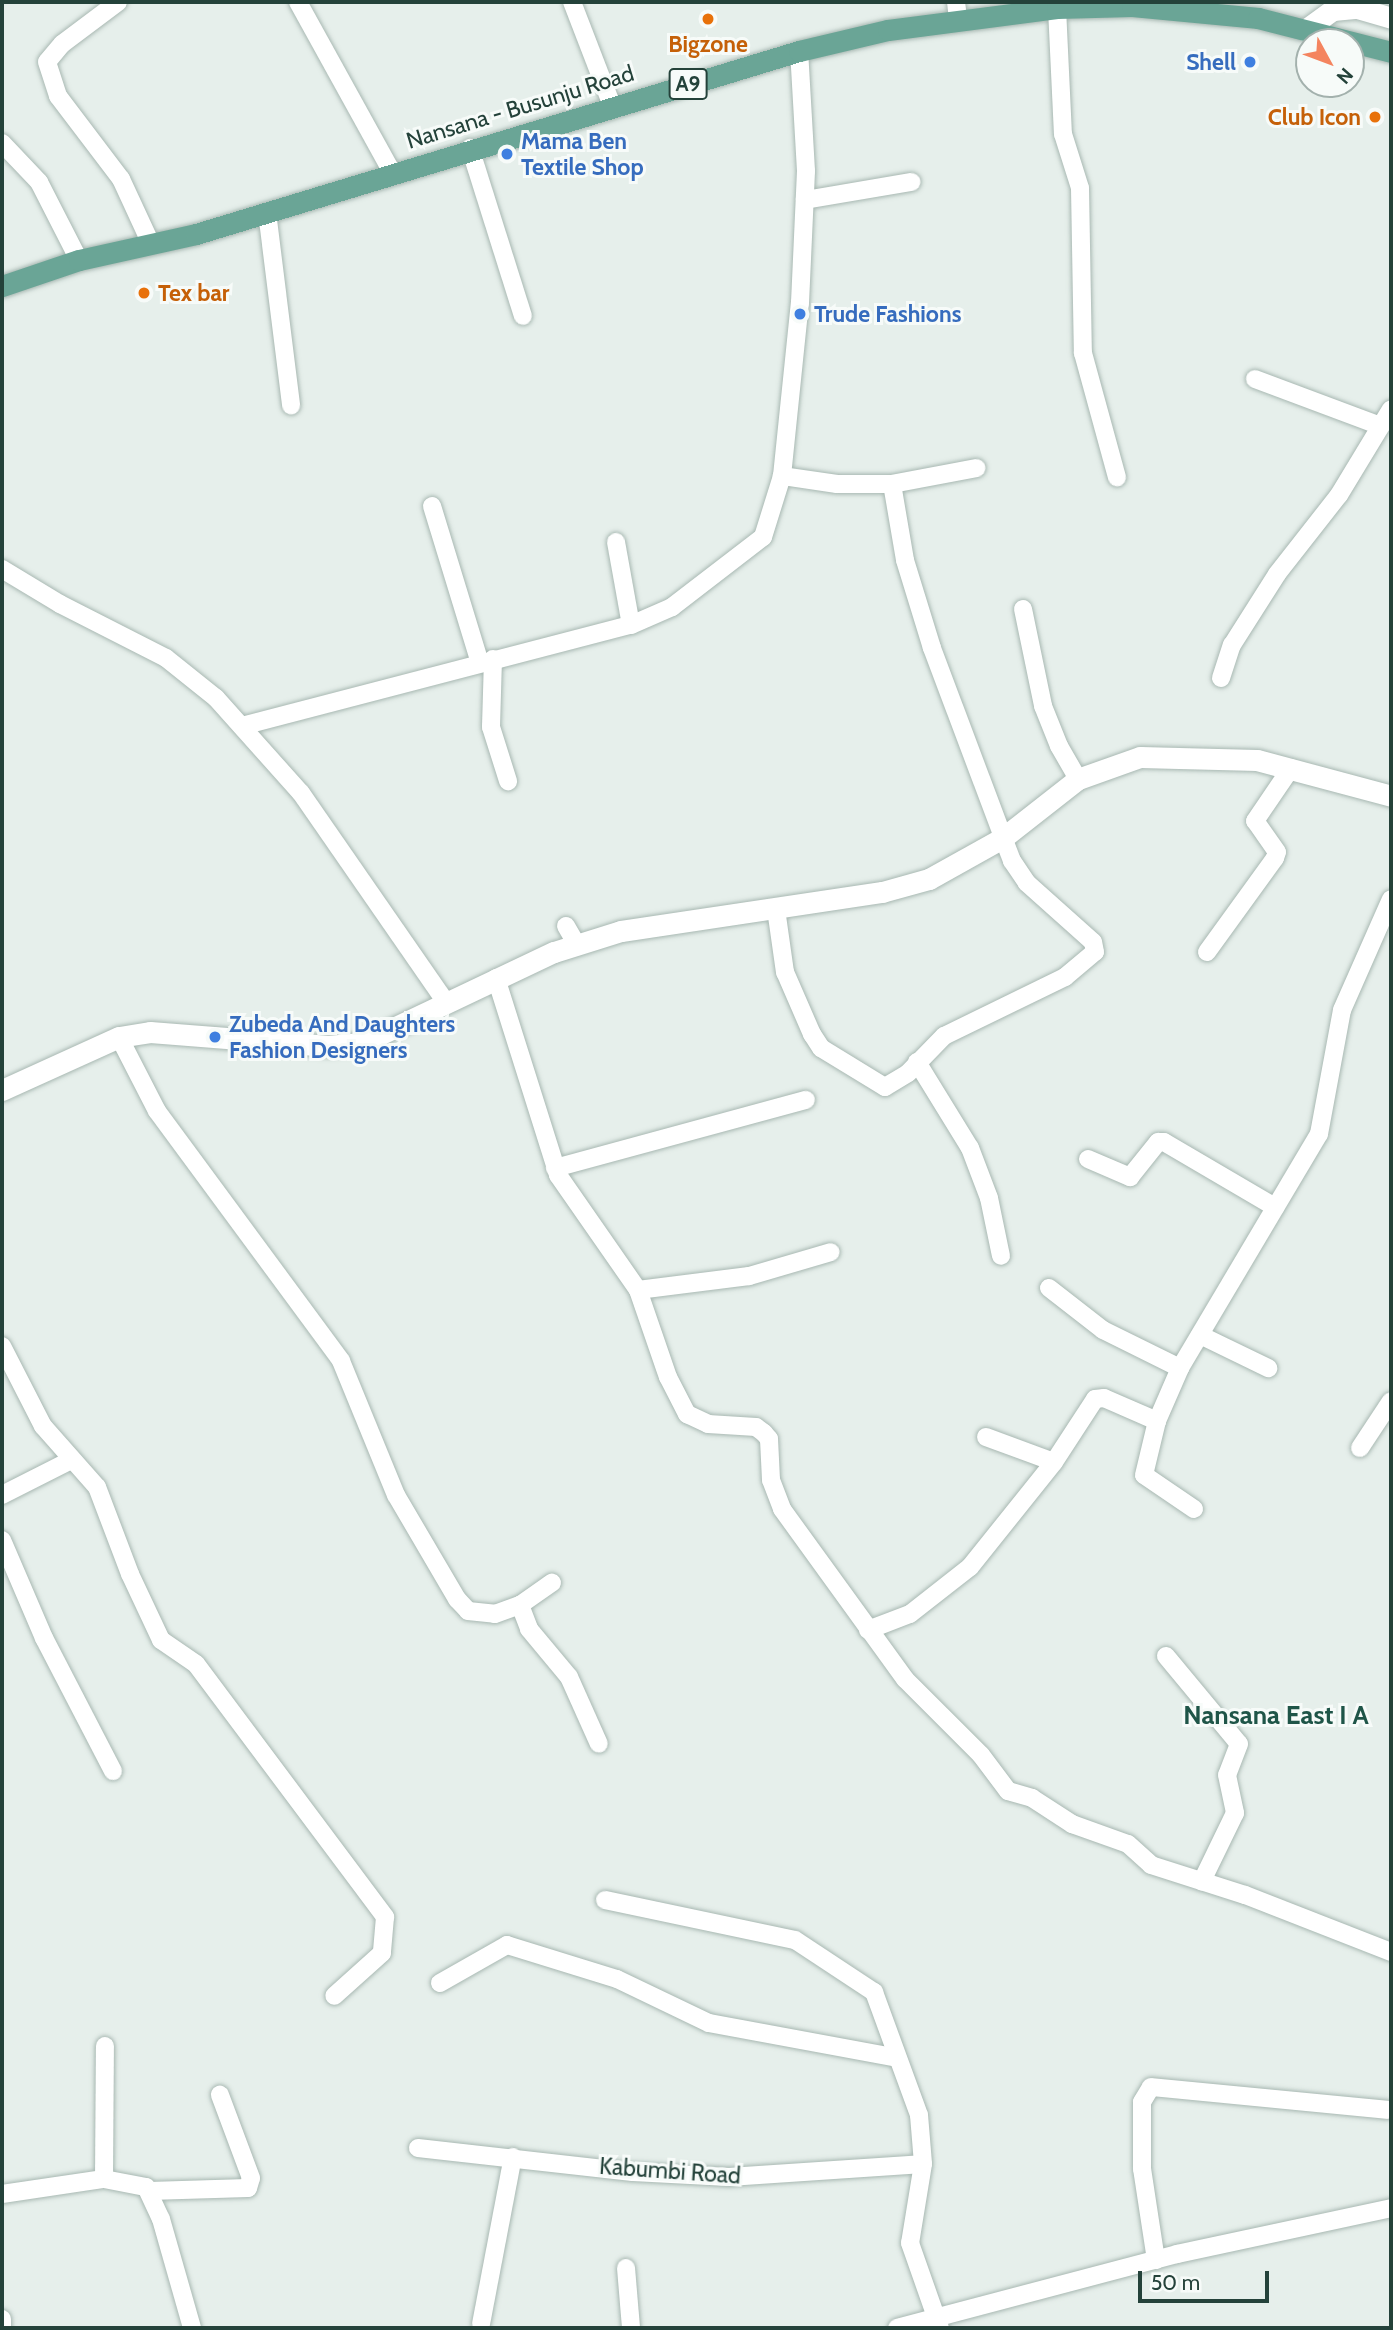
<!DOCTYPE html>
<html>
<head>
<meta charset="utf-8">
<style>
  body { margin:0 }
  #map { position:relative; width:1393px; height:2330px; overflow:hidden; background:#e6efeb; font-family:Cabin,sans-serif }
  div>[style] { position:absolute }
  .roads { filter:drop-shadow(0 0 2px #a8b8b2) drop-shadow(0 0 2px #a8b8b2) }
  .street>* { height:18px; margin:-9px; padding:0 9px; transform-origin:9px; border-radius:9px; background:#fff }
  .secondary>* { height:21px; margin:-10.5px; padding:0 10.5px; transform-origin:10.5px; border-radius:10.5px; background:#fff }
  .primary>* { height:21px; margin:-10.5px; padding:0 10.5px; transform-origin:10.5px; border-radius:10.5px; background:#6aa596 }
  .dots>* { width:19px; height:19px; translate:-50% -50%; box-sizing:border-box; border:4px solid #f7fbf9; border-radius:50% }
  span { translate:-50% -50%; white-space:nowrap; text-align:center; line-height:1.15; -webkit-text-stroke:6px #f7fbf9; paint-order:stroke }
  .shield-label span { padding:2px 5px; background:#f7fbf9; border:2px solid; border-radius:5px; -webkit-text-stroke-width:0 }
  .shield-label { font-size:21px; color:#24423a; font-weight:700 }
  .food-label { font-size:23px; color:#c56008; font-weight:700 }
  .right { translate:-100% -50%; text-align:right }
  .left { translate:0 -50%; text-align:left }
  .shop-label { font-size:23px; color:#366cbe; font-weight:700 }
  .street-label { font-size:23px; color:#24423a }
  .quarter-label { font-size:26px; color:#1f5548; font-weight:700 }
  .frame { position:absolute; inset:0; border:4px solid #24423a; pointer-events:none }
  .north { position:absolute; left:1295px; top:28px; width:70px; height:70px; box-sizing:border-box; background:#f7fbf9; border:2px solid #a3b1ad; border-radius:50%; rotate:131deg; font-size:19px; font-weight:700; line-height:28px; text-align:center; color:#24423a }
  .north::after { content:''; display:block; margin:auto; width:24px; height:32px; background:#f4845f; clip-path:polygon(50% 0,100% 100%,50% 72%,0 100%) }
  .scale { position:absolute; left:1138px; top:2271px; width:131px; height:32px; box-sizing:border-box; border:4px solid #24423a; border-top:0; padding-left:9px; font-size:21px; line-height:24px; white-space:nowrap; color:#24423a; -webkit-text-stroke:5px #f7fbf9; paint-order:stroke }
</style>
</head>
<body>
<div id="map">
  <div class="roads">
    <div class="street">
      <i style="left:118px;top:2px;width:70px;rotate:143.1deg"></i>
      <i style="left:62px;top:44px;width:23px;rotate:130deg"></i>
      <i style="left:47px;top:62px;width:36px;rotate:72deg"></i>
      <i style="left:58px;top:96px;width:104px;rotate:52.8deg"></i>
      <i style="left:121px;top:179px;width:72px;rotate:65.2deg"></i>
      <i style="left:298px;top:2px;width:196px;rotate:61.1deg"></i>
      <i style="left:572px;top:2px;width:114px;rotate:68.9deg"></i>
      <i style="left:956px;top:2px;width:16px;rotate:83deg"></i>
      <i style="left:1057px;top:8px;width:126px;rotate:87.3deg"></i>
      <i style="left:1063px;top:134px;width:57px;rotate:72.5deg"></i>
      <i style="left:1080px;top:188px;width:165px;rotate:89deg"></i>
      <i style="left:1083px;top:353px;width:129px;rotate:74.7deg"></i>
      <i style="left:2px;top:143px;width:54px;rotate:46.5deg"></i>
      <i style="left:39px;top:182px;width:88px;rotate:62.9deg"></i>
      <i style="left:470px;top:148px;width:176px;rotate:72.5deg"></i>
      <i style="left:805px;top:200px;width:108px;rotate:-9.6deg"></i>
      <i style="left:267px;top:212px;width:195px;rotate:82.9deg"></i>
      <i style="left:1255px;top:379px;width:134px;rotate:20.5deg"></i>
      <i style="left:892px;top:484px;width:86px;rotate:-10.7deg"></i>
      <i style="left:432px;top:506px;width:164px;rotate:73deg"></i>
      <i style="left:616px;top:542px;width:84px;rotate:79.8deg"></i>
      <i style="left:2px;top:569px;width:68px;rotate:31.1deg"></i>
      <i style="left:60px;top:604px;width:119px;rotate:27deg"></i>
      <i style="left:166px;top:658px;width:64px;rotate:38.7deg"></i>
      <i style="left:216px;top:698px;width:127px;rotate:48.2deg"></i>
      <i style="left:301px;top:793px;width:253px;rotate:55.3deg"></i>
      <i style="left:1023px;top:609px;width:99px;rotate:78.3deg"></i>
      <i style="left:1043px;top:706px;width:43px;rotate:68.2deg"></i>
      <i style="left:1059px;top:746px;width:38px;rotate:60deg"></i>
      <i style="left:493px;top:659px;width:68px;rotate:91.7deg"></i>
      <i style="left:491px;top:727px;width:57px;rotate:72.5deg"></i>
      <i style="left:1221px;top:678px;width:35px;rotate:-72deg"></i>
      <i style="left:1232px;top:645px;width:84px;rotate:-57.6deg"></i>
      <i style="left:1277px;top:574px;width:100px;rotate:-51.9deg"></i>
      <i style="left:1339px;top:495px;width:100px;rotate:-58.8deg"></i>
      <i style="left:242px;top:726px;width:402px;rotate:-14.6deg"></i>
      <i style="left:631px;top:625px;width:45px;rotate:-23.7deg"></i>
      <i style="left:672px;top:607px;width:115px;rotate:-37.6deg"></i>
      <i style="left:763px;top:537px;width:64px;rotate:-72.7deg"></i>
      <i style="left:782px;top:476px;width:174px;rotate:-84.1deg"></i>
      <i style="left:800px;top:303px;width:132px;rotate:-87.4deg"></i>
      <i style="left:806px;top:171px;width:120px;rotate:-93.3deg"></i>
      <i style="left:776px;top:909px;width:64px;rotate:81.9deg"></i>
      <i style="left:785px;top:972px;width:68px;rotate:66.5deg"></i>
      <i style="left:812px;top:1034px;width:17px;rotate:57deg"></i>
      <i style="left:821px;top:1048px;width:75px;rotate:31.4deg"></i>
      <i style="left:885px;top:1087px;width:27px;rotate:-31deg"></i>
      <i style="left:908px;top:1073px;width:52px;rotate:-45.8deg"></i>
      <i style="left:944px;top:1036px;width:135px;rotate:-26deg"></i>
      <i style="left:1065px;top:977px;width:39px;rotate:-40deg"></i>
      <i style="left:1095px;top:952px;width:10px;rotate:-101deg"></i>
      <i style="left:1093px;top:942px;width:89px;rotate:-138.2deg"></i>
      <i style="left:1027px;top:883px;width:27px;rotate:-124deg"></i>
      <i style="left:1012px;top:861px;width:228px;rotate:-110.6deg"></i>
      <i style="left:932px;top:648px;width:92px;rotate:-107.1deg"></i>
      <i style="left:905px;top:560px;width:77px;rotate:-99.7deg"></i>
      <i style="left:892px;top:484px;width:55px;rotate:180deg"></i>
      <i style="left:837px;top:484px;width:56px;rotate:-171.7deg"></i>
      <i style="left:566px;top:926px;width:22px;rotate:60deg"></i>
      <i style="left:1207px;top:952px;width:116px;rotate:-54.1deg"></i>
      <i style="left:1275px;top:858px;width:6px;rotate:-72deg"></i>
      <i style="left:1277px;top:852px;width:38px;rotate:-125deg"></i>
      <i style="left:1255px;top:821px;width:64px;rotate:-55.8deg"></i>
      <i style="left:496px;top:978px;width:207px;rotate:72.5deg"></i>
      <i style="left:558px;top:1175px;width:140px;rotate:55.2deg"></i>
      <i style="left:638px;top:1290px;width:92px;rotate:71deg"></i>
      <i style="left:668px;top:1377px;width:42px;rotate:62.8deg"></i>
      <i style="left:687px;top:1414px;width:23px;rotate:25deg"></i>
      <i style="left:708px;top:1424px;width:48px;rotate:3.6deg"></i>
      <i style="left:756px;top:1427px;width:10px;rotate:37deg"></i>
      <i style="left:764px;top:1433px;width:8px;rotate:50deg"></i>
      <i style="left:769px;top:1439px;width:41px;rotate:87.2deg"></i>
      <i style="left:771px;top:1480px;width:31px;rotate:69deg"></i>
      <i style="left:782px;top:1509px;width:210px;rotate:54.1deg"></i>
      <i style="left:905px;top:1679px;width:107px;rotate:45deg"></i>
      <i style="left:981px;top:1755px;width:45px;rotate:53.1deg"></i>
      <i style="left:1008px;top:1791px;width:25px;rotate:16deg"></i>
      <i style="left:1032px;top:1798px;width:48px;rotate:33deg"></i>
      <i style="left:1072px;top:1824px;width:59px;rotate:19.7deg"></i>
      <i style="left:1128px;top:1844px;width:31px;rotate:42deg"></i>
      <i style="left:1151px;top:1865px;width:99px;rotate:17.7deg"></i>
      <i style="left:1245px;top:1895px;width:157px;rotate:21.3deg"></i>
      <i style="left:119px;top:1037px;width:83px;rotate:62.8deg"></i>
      <i style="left:157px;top:1111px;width:310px;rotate:53.6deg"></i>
      <i style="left:341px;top:1361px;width:145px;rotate:67.7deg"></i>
      <i style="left:396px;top:1495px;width:121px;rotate:59.6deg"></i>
      <i style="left:457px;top:1599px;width:16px;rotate:47deg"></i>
      <i style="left:468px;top:1611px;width:27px;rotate:6deg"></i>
      <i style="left:495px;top:1614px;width:27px;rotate:-20deg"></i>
      <i style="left:520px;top:1605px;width:39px;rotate:-35deg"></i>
      <i style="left:917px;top:1062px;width:101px;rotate:58.4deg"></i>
      <i style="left:970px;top:1148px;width:53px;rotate:69.2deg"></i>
      <i style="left:989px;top:1198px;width:59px;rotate:78.3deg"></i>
      <i style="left:1088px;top:1159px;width:46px;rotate:23.2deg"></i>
      <i style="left:1130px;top:1177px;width:45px;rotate:-51.3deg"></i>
      <i style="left:1158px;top:1142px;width:6px"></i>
      <i style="left:1164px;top:1142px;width:129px;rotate:30.4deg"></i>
      <i style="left:555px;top:1168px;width:260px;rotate:-15.2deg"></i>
      <i style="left:1049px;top:1288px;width:68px;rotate:37.9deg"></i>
      <i style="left:1103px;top:1330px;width:86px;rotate:26.3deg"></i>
      <i style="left:638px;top:1290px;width:112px;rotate:-7.2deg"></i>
      <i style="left:749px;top:1276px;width:85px;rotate:-16.3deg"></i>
      <i style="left:1200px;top:1335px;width:76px;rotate:25.9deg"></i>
      <i style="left:2px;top:1346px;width:90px;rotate:62.9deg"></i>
      <i style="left:43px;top:1426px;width:81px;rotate:48.5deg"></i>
      <i style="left:97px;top:1487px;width:93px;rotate:69.2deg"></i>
      <i style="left:130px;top:1574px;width:73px;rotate:64.8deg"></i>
      <i style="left:161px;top:1640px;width:42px;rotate:34.4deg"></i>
      <i style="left:196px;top:1664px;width:316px;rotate:53.2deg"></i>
      <i style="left:385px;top:1917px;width:36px;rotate:95deg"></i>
      <i style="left:382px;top:1953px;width:64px;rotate:138.1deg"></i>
      <i style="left:986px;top:1437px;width:72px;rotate:20.2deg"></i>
      <i style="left:1360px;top:1448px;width:56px;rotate:-56.6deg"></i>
      <i style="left:2px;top:1495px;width:77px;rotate:-26.9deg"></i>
      <i style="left:1194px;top:1509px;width:60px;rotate:-145.8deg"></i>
      <i style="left:1144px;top:1475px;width:56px;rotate:-76.5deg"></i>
      <i style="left:1157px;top:1421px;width:58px;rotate:-66.5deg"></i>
      <i style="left:1180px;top:1368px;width:272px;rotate:-59.3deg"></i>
      <i style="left:1319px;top:1134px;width:126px;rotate:-79.5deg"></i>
      <i style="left:1342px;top:1010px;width:121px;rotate:-66.2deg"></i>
      <i style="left:2px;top:1540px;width:107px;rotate:66.8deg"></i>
      <i style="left:44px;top:1638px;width:150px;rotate:62.6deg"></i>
      <i style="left:520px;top:1605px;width:26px;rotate:69deg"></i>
      <i style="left:529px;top:1629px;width:62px;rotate:50.2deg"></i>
      <i style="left:569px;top:1677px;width:73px;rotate:65.9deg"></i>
      <i style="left:868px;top:1630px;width:45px;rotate:-20.9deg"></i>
      <i style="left:910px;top:1614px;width:76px;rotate:-38.1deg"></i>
      <i style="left:970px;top:1567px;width:134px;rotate:-51.3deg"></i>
      <i style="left:1054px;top:1462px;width:75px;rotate:-56.9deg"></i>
      <i style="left:1095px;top:1399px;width:9px;rotate:-6deg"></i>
      <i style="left:1104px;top:1398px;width:58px;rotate:23.5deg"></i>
      <i style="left:1166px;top:1656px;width:114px;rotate:50.3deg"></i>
      <i style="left:1239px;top:1744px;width:33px;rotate:111deg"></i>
      <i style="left:1227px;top:1775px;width:39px;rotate:78deg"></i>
      <i style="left:1235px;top:1813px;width:76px;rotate:115.9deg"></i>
      <i style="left:605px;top:1900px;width:194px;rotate:11.9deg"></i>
      <i style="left:795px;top:1940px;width:95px;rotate:33.4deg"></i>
      <i style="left:874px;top:1992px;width:131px;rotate:69.9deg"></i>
      <i style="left:919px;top:2115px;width:49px;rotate:85.3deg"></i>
      <i style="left:923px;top:2164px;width:80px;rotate:99.3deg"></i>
      <i style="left:910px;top:2243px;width:90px;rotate:70.6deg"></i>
      <i style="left:440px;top:1983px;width:77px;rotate:-29.6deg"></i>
      <i style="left:507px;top:1945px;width:115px;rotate:17.2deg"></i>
      <i style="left:617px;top:1979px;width:102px;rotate:25.6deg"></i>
      <i style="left:709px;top:2023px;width:191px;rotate:10.5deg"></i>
      <i style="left:418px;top:2148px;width:216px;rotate:6.4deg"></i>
      <i style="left:633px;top:2172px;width:96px;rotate:3deg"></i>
      <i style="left:729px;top:2177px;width:194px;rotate:-3.8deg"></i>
      <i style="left:104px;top:2179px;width:133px;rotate:-89.6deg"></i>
      <i style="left:149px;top:2191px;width:99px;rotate:-1.7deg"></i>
      <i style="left:248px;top:2188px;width:10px;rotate:-73deg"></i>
      <i style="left:251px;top:2178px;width:89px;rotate:-110.5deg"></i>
      <i style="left:2px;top:2194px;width:103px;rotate:-8.4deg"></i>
      <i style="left:104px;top:2179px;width:43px;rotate:10.8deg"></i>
      <i style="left:146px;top:2187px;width:35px;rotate:65deg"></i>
      <i style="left:161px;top:2219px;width:113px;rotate:74.1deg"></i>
      <i style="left:1156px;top:2260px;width:92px;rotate:-98.7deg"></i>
      <i style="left:1142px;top:2169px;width:67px;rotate:-90deg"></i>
      <i style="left:1142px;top:2102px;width:17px;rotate:-59deg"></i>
      <i style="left:1151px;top:2087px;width:238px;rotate:5.5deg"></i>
      <i style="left:626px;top:2268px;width:60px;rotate:85.2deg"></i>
      <i style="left:2px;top:2319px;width:9px;rotate:90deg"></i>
      <i style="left:481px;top:2324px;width:170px;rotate:-79.2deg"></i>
      <i style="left:897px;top:2328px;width:290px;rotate:-14.8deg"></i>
      <i style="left:1177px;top:2254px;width:219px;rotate:-12.1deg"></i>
    </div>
    <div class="secondary">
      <i style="left:1305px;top:30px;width:34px;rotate:-36deg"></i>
      <i style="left:1333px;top:10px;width:24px;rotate:-5deg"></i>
      <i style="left:1357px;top:8px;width:35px;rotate:16deg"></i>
      <i style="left:2px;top:1090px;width:128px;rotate:-24.4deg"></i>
      <i style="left:119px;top:1037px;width:31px;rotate:-9deg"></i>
      <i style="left:150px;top:1032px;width:179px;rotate:4.5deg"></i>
      <i style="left:328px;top:1046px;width:34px;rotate:-5deg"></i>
      <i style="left:362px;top:1043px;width:212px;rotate:-25.4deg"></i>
      <i style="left:554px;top:952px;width:70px;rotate:-17.4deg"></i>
      <i style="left:621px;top:931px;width:264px;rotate:-8.5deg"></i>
      <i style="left:882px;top:892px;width:49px;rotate:-15.5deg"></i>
      <i style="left:929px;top:879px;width:86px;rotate:-29.2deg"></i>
      <i style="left:1004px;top:837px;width:94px;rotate:-38.1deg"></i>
      <i style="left:1078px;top:779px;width:66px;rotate:-19.5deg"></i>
      <i style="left:1140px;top:757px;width:117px;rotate:1.5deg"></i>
      <i style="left:1257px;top:760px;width:139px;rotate:15deg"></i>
    </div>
    <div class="primary">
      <i style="left:2px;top:286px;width:81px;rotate:-18.7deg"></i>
      <i style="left:79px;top:260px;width:120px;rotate:-12.5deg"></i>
      <i style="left:196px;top:234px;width:630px;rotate:-16.88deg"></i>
      <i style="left:799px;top:51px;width:91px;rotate:-13.3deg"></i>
      <i style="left:888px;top:30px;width:170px;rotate:-7.4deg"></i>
      <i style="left:1057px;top:8px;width:75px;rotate:-1.5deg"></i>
      <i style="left:1132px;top:6px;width:127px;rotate:5.4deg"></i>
      <i style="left:1258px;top:18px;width:137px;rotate:14.3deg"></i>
    </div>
  </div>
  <div class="dots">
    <i style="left:708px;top:19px;background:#e8710a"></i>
    <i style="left:1250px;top:62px;background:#3f7fe0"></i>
    <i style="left:1375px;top:117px;background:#e8710a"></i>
    <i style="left:507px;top:154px;background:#3f7fe0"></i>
    <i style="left:144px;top:293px;background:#e8710a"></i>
    <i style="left:800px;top:314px;background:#3f7fe0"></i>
    <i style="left:215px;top:1037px;background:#3f7fe0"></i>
  </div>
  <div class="shield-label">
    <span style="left:688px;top:84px">A9</span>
  </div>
  <div class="food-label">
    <span style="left:708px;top:44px">Bigzone</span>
    <span class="right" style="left:1361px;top:117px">Club Icon</span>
    <span class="left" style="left:158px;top:293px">Tex bar</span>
  </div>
  <div class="shop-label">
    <span class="right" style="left:1236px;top:62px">Shell</span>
    <span class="left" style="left:521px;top:154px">Mama Ben<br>Textile Shop</span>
    <span class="left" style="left:814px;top:314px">Trude Fashions</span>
    <span class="left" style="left:229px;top:1037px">Zubeda And Daughters<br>Fashion Designers</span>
  </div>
  <div class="street-label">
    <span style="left:520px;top:107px;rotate:-17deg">Nansana - Busunju Road</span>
    <span style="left:670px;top:2171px;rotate:4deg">Kabumbi Road</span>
  </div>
  <div class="quarter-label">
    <span style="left:1276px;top:1716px">Nansana East I A</span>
  </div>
  <div class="frame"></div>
  <div class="north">N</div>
  <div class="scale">50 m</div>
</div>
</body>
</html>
